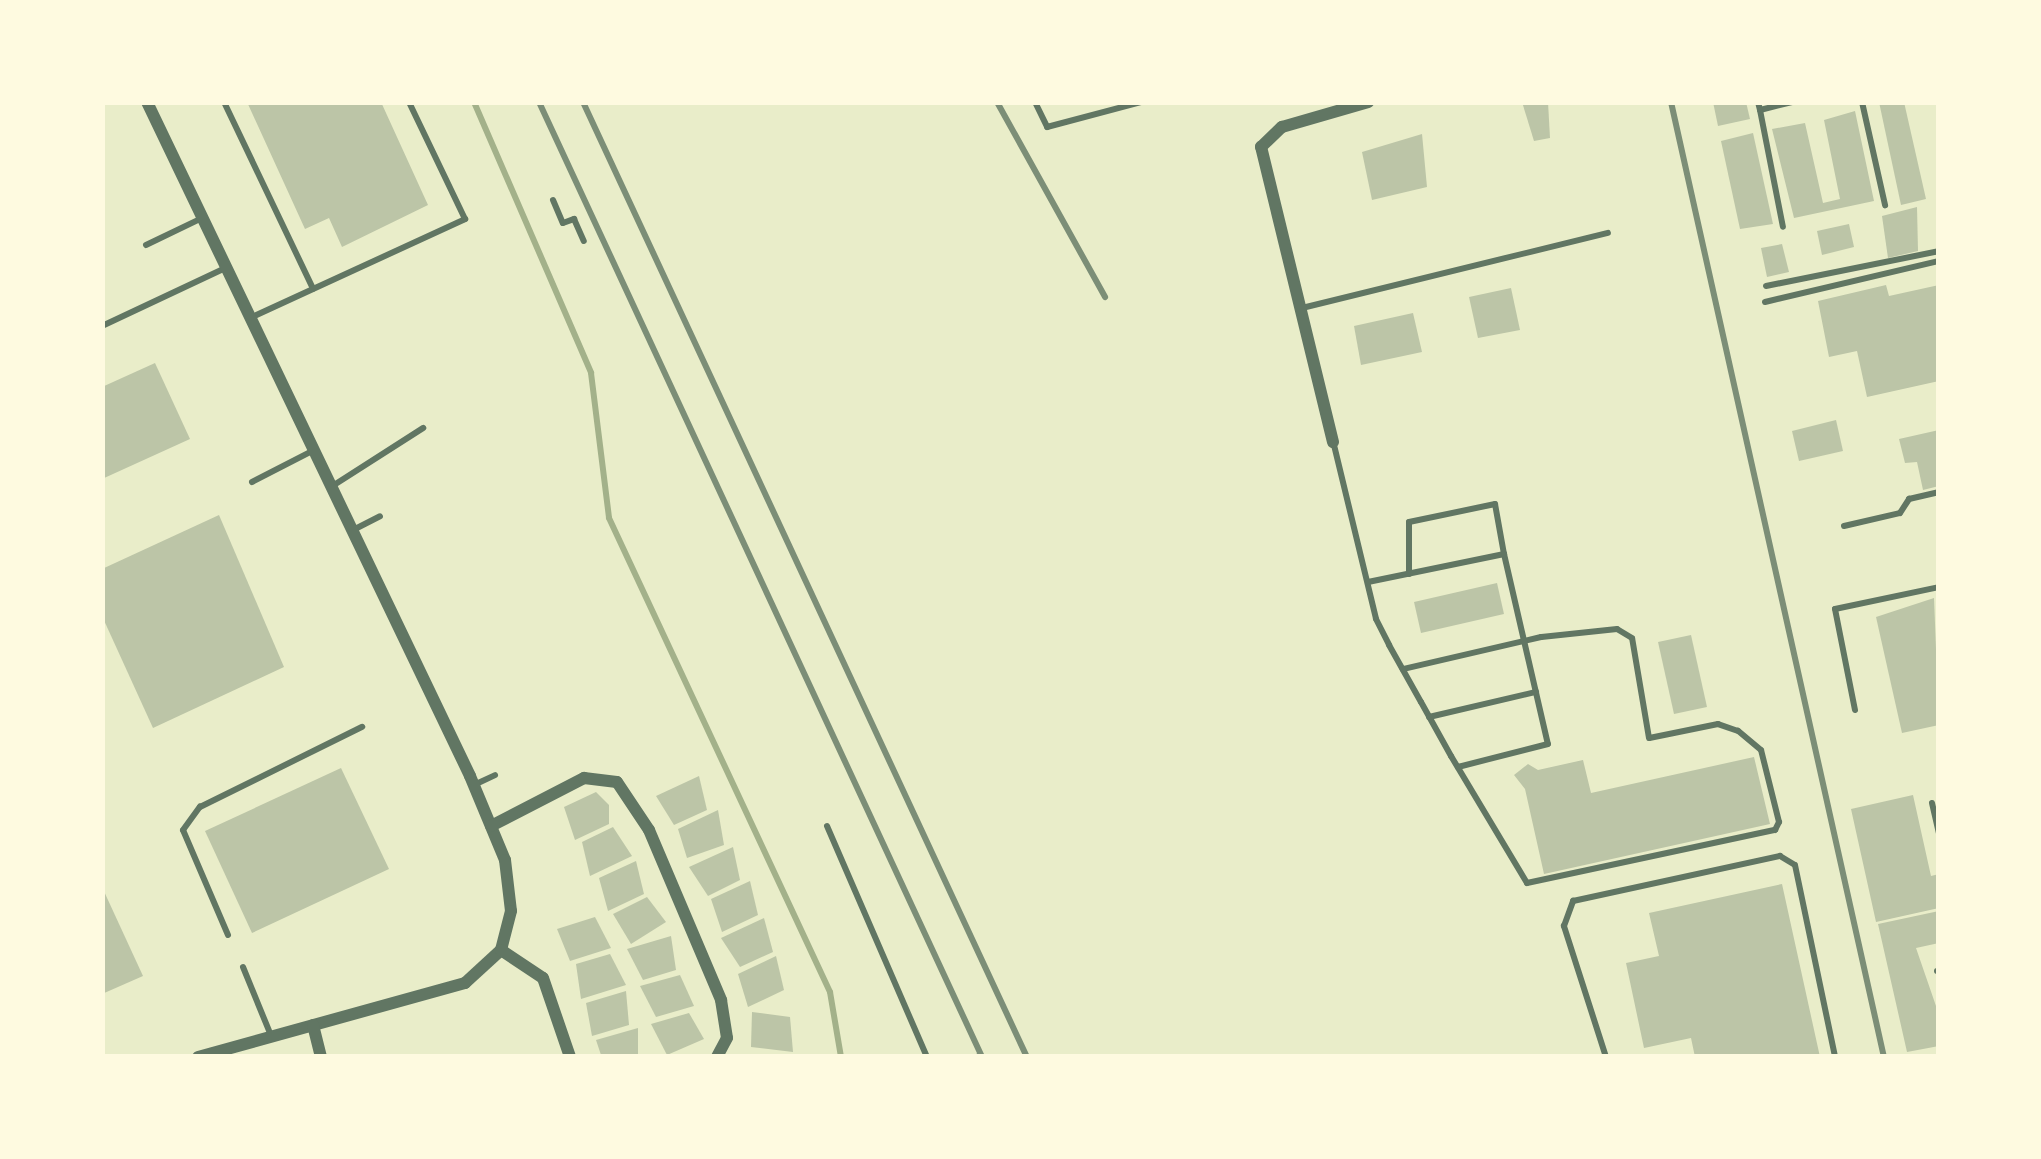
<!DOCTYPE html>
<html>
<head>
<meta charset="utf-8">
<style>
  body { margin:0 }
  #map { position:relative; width:2041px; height:1159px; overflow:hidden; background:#e9edc9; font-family:Quicksand,sans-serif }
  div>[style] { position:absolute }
  .stream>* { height:6px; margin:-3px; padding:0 3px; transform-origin:3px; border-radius:3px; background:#a3b18a }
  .building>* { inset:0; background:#bcc5a7 }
  .service>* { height:6px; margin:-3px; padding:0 3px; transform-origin:3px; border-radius:3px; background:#617663 }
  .minor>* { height:12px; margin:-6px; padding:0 6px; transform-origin:6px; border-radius:6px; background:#617663 }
  .rail>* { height:6px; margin:-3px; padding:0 3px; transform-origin:3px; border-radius:3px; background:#7c8e77 }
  span { translate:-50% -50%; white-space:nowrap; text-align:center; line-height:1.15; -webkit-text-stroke:9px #fefae0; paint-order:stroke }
  .frame { position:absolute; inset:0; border:105px solid #fefae0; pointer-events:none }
</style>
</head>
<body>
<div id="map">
  <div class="stream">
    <i style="left:474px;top:102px;width:295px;rotate:66.6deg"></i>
    <i style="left:591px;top:373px;width:146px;rotate:82.9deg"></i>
    <i style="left:609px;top:518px;width:523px;rotate:65deg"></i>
    <i style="left:830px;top:992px;width:66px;rotate:80.4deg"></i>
  </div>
  <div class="building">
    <i style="clip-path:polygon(247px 102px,381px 102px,428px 205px,342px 247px,329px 218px,305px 229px)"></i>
    <i style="clip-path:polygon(1522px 102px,1548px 102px,1550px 138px,1534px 141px)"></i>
    <i style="clip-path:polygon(1713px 102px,1746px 102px,1750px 119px,1718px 126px)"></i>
    <i style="clip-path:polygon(1879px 102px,1904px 102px,1926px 199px,1901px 205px)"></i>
    <i style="clip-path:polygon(1855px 111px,1874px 201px,1794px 218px,1772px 129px,1805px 123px,1823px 203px,1840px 199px,1824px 120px)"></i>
    <i style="clip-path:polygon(1753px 133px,1773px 224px,1740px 229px,1721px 141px)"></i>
    <i style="clip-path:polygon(1422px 134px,1427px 187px,1372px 200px,1362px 152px)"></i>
    <i style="clip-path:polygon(1917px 207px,1918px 251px,1888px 258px,1882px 216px)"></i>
    <i style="clip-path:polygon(1849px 224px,1854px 247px,1822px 255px,1817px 231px)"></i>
    <i style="clip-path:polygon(1782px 244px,1789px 272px,1767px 277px,1761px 248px)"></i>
    <i style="clip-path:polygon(1886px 285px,1889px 296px,1939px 285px,1939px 381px,1867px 397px,1857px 351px,1829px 357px,1818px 301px)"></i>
    <i style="clip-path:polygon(1511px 288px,1520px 330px,1478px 338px,1469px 297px)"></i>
    <i style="clip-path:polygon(1413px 313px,1422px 352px,1361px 365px,1354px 326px)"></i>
    <i style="clip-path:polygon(155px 363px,190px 439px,102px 479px,102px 387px)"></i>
    <i style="clip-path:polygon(1836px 420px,1843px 451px,1799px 461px,1792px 431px)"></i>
    <i style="clip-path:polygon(1939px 430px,1939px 486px,1923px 490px,1917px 462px,1905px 463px,1899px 439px)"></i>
    <i style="clip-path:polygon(219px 515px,284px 667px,153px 728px,102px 616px,102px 569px)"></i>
    <i style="clip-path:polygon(1497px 583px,1504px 614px,1421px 633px,1414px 602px)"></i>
    <i style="clip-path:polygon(1934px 598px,1939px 725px,1902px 733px,1876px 617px)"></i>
    <i style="clip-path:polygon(1691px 635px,1707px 707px,1674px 714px,1658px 642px)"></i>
    <i style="clip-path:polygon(1754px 757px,1770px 824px,1544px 874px,1525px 789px,1514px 775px,1528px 764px,1538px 770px,1583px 760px,1591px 793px)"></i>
    <i style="clip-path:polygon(341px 768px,389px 869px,252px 933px,205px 831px)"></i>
    <i style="clip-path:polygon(699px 776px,707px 810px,674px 825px,656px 796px)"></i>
    <i style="clip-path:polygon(596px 792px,609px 805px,609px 824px,575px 840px,564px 807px)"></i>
    <i style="clip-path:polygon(1913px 795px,1931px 876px,1939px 874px,1939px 908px,1876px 922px,1851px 809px)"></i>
    <i style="clip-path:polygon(718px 810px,724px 845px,687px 858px,678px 829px)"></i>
    <i style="clip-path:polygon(613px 827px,632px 856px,590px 876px,582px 842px)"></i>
    <i style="clip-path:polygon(733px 847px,740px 880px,708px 896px,689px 867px)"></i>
    <i style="clip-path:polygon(636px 861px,644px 894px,608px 911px,599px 878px)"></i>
    <i style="clip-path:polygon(750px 881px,758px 915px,722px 932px,711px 899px)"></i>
    <i style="clip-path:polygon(1782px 884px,1820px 1057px,1695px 1057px,1691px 1038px,1644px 1048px,1626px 963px,1659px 956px,1649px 913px)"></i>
    <i style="clip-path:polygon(102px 887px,143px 976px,102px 994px)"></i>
    <i style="clip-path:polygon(647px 897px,666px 922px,631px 944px,613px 914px)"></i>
    <i style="clip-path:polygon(1939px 911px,1939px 943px,1916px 948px,1936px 1006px,1939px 1046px,1907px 1052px,1878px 924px)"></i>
    <i style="clip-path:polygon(595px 917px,611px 948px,570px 961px,557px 929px)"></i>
    <i style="clip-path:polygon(764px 918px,773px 952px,740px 967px,721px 938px)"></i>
    <i style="clip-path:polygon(671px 936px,676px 970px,643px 980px,627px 949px)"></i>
    <i style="clip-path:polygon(610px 954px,626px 985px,581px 999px,576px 964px)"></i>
    <i style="clip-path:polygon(776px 956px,784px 990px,748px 1007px,738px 974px)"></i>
    <i style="clip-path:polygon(680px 975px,694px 1006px,656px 1017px,640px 986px)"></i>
    <i style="clip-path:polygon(626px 991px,629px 1025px,592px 1036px,586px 1003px)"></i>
    <i style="clip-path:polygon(752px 1012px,790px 1017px,793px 1052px,751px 1047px)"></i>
    <i style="clip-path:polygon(689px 1013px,704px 1039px,667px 1055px,651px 1024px)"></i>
    <i style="clip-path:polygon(638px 1028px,638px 1057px,601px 1055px,596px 1040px)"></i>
  </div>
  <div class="service">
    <i style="left:224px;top:102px;width:207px;rotate:64.5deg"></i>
    <i style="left:1035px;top:102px;width:28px;rotate:64deg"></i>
    <i style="left:1047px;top:127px;width:97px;rotate:-14.9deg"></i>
    <i style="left:1758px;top:102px;width:8px;rotate:76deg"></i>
    <i style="left:1760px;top:110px;width:34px;rotate:-14deg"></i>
    <i style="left:1862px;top:102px;width:106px;rotate:77.4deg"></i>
    <i style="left:1760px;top:110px;width:119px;rotate:78.9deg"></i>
    <i style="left:553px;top:200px;width:25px;rotate:67deg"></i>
    <i style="left:563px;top:223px;width:12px;rotate:-20deg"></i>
    <i style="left:574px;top:219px;width:24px;rotate:66deg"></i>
    <i style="left:146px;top:245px;width:62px;rotate:-25.7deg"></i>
    <i style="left:1766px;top:286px;width:177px;rotate:-11.4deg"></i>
    <i style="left:1765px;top:302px;width:179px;rotate:-13.3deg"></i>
    <i style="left:1302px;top:308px;width:315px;rotate:-13.8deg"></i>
    <i style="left:250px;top:318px;width:237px;rotate:-24.7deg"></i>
    <i style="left:465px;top:219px;width:130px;rotate:-115.6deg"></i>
    <i style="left:102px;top:326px;width:134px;rotate:-25.2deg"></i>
    <i style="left:1334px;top:445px;width:179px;rotate:76.4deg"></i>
    <i style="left:1376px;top:619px;width:29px;rotate:63deg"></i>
    <i style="left:1389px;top:645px;width:65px;rotate:60.7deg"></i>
    <i style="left:1421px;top:702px;width:62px;rotate:60.9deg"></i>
    <i style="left:1451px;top:756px;width:148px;rotate:59.1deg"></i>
    <i style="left:1527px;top:883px;width:254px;rotate:-12.1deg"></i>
    <i style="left:1775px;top:830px;width:9px;rotate:-63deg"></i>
    <i style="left:1779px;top:822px;width:74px;rotate:-104deg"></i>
    <i style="left:1761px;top:750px;width:30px;rotate:-140deg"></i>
    <i style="left:1738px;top:731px;width:21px;rotate:-161deg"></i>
    <i style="left:1718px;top:724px;width:70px;rotate:168.5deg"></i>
    <i style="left:1649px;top:738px;width:101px;rotate:-99.6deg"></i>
    <i style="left:1632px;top:638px;width:17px;rotate:-149deg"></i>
    <i style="left:1617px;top:629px;width:76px;rotate:174deg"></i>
    <i style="left:1541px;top:637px;width:142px;rotate:166.9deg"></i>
    <i style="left:252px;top:482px;width:68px;rotate:-27.3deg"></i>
    <i style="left:334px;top:485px;width:106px;rotate:-32.6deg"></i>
    <i style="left:1844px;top:526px;width:57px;rotate:-13.1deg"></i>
    <i style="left:1900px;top:513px;width:17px;rotate:-57deg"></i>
    <i style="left:1909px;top:499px;width:31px;rotate:-13deg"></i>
    <i style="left:355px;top:529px;width:28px;rotate:-27deg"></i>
    <i style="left:1409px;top:574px;width:52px;rotate:-90deg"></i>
    <i style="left:1409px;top:522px;width:88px;rotate:-11.8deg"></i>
    <i style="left:1495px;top:504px;width:51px;rotate:79.8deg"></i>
    <i style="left:1368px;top:582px;width:139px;rotate:-11.6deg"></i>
    <i style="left:1504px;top:554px;width:195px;rotate:77deg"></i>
    <i style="left:1548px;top:744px;width:93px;rotate:165.7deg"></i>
    <i style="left:1855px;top:710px;width:103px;rotate:-101.2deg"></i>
    <i style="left:1835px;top:609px;width:106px;rotate:-11.9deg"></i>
    <i style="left:1429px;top:717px;width:110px;rotate:-13.2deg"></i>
    <i style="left:476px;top:784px;width:21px;rotate:-25deg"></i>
    <i style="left:1932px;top:803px;width:31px;rotate:77deg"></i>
    <i style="left:827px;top:826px;width:252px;rotate:66.6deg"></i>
    <i style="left:228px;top:935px;width:114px;rotate:-113.2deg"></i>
    <i style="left:183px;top:830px;width:29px;rotate:-54deg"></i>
    <i style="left:200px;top:807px;width:181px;rotate:-26.3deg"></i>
    <i style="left:243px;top:967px;width:71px;rotate:67.8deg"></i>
    <i style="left:1937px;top:971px;width:2px"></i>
    <i style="left:977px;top:1057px;width:4px;rotate:-27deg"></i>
    <i style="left:1606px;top:1057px;width:138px;rotate:-107.8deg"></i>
    <i style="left:1564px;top:926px;width:27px;rotate:-70deg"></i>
    <i style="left:1573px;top:901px;width:212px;rotate:-12.3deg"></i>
    <i style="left:1780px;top:856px;width:17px;rotate:31deg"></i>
    <i style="left:1795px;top:865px;width:196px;rotate:78.2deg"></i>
  </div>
  <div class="minor">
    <i style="left:147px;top:102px;width:747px;rotate:64.39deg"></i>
    <i style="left:470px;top:776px;width:91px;rotate:67.4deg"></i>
    <i style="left:505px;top:860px;width:51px;rotate:83.3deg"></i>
    <i style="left:511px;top:911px;width:40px;rotate:104.4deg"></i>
    <i style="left:501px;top:950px;width:49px;rotate:137.5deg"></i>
    <i style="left:465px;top:983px;width:277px;rotate:164.5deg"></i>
    <i style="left:1333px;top:442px;width:304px;rotate:-103.7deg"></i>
    <i style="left:1261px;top:147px;width:29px;rotate:-44deg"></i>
    <i style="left:1282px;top:127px;width:90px;rotate:-16.2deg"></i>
    <i style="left:491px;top:826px;width:105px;rotate:-27.3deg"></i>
    <i style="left:584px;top:778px;width:33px;rotate:7deg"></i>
    <i style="left:617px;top:782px;width:58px;rotate:56.3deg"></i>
    <i style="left:649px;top:830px;width:185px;rotate:67deg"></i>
    <i style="left:721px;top:1000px;width:38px;rotate:81deg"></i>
    <i style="left:727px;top:1038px;width:21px;rotate:118deg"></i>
    <i style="left:501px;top:950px;width:50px;rotate:33.7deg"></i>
    <i style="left:543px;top:978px;width:83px;rotate:71.1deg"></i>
    <i style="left:313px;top:1025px;width:33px;rotate:76deg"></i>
  </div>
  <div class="rail">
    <i style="left:539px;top:102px;width:1053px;rotate:65.11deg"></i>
    <i style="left:583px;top:102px;width:1053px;rotate:65.07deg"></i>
    <i style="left:997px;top:102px;width:223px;rotate:61deg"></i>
    <i style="left:1671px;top:102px;width:978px;rotate:77.43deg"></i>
  </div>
  <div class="frame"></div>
</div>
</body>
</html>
